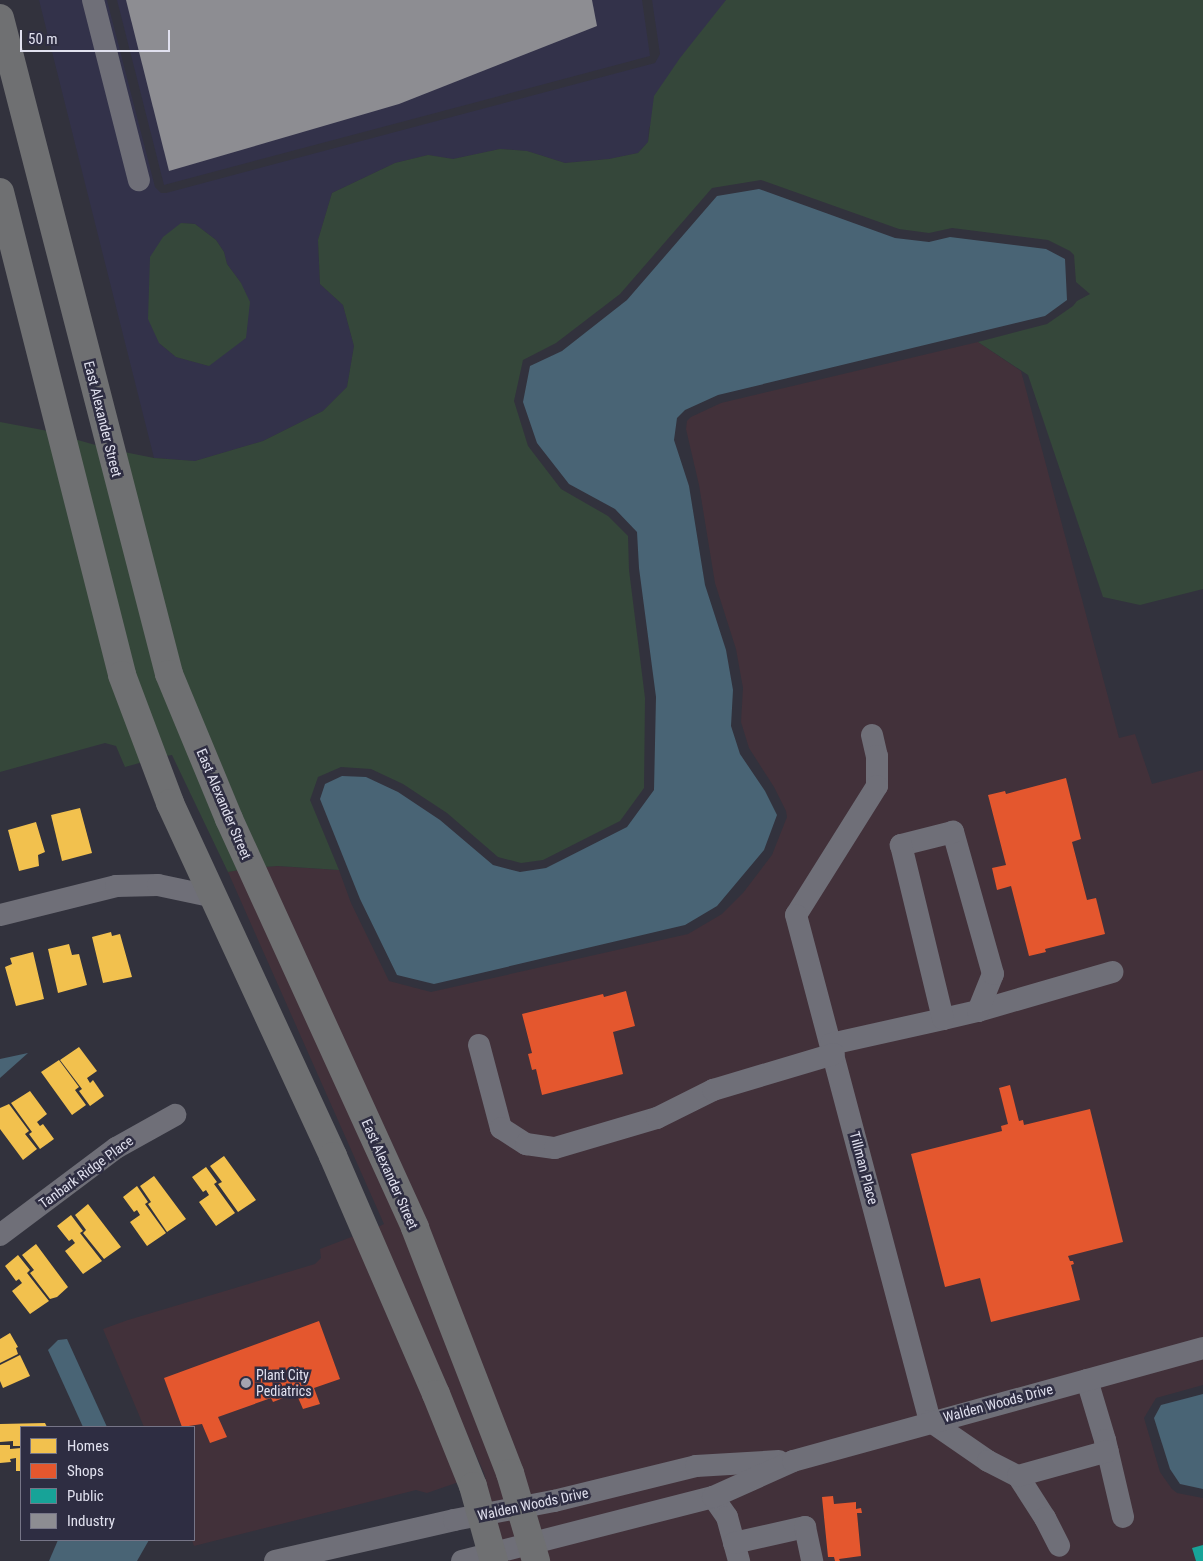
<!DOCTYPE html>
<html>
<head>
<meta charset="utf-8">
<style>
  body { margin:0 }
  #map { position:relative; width:1203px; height:1561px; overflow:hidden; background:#32323d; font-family:"Roboto Condensed",sans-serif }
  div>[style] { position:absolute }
  .commercial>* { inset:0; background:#42313a }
  .built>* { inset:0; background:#33324a }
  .green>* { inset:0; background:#35473a }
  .water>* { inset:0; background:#496475 }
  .homes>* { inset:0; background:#f2c14e }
  .shops>* { inset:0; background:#e4572e }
  .public>* { inset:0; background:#17a398 }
  .industry>* { inset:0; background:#8d8d92 }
  .minor>* { height:22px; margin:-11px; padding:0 11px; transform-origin:11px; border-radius:11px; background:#6f6f78 }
  .major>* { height:28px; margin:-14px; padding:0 14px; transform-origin:14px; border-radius:14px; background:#6f7072 }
  .dots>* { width:14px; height:14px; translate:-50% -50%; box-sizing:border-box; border:2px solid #2e2d42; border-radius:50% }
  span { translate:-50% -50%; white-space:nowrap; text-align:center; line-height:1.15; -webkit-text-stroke:5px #2e2d42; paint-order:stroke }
  .street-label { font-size:14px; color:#e1e1ef }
  .poi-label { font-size:14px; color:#e1e1ef }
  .left { translate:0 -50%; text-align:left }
  .legend { position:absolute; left:20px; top:1426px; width:175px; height:115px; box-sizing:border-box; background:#2e2d42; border:1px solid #767587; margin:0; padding:6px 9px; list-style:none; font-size:15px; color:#e1e1ef }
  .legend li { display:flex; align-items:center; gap:10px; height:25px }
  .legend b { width:25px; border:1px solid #767587 }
  .scale { position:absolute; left:20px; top:30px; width:150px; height:22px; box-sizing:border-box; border:2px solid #e1e1ef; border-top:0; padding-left:6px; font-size:15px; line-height:18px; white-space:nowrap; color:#e1e1ef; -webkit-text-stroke:4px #2e2d42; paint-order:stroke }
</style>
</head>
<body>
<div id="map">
  <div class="commercial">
    <i style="clip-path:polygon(978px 342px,1021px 371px,1119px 738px,1135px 734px,1152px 784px,1203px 770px,1203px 1385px,1156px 1398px,1144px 1418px,1160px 1472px,1172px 1489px,1177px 1493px,1203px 1498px,1203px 1561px,548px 1561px,264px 867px,277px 866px,339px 870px,351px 903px,389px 981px,431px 992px,688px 934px,722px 914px,743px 893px,772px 855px,787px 817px,786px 811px,774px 787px,749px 748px,741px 722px,743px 688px,736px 649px,715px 583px,699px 485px,686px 429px,687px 421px,691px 417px,721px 403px)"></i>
    <i style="clip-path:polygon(239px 870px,404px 1232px,498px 1477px,524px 1561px,507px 1561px,484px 1473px,376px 1228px,384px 1224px,228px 872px)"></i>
    <i style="clip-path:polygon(354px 1236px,459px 1482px,427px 1493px,416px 1490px,194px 1546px,192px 1540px,194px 1540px,194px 1427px,144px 1427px,103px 1329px,128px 1320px,315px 1264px,321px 1258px,320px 1249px)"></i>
  </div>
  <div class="built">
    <i style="clip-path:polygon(evenodd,39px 0,107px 0,155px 187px,161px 193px,166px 193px,655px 63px,660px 54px,652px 0,726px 0,649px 128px,648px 142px,638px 153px,609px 159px,565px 163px,527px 151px,500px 149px,453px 159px,428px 155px,395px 163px,332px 193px,318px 240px,320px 284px,343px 305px,354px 346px,347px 387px,323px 411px,263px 441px,195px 461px,154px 458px,39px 0,181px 223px,195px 224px,216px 240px,224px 252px,227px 264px,241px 283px,209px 366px,176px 357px,159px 343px,181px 223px)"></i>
    <i style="clip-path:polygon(117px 0,642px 0,650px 56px,164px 185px)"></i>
  </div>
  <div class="green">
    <i style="clip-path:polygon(726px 0,1203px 0,1203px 589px,1140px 605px,1103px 597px,1028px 375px,978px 342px,1047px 324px,1073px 306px,1077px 301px,1090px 294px,1076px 282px,1074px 255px,1070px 251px,1048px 240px,952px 228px,929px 233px,899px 229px,761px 180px,712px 188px,620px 294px,556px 343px,523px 360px,514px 401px,528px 446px,561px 489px,608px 516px,628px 536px,629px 570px,645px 698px,644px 788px,620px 821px,543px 860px,521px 863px,498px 857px,447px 813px,403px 784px,371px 769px,341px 767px,318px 777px,310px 800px,339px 870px,278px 866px,264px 867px,181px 671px,124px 452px,154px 458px,195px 461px,263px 441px,323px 411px,347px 387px,354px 346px,343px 305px,320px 284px,318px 240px,332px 193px,395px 163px,428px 155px,453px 159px,500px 149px,527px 151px,565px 163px,609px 159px,638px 153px,648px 142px,654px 96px,680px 58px)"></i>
    <i style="clip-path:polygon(181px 223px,195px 224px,216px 240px,224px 252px,227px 264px,241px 283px,250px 302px,246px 338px,209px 366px,176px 357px,159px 343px,148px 319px,150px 257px,163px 237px)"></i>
    <i style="clip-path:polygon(0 422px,48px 431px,143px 762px,125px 767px,116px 746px,105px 743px,0 772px)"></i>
    <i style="clip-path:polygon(74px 439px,99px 446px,239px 870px,228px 872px,172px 755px,165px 756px,133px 672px)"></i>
  </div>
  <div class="water">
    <i style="clip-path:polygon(759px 189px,895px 238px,929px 242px,950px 237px,1046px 249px,1065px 259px,1067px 300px,1045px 316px,718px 395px,685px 410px,677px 418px,674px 440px,689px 486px,705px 585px,726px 650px,733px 690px,731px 726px,740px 754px,765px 791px,777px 815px,764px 850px,717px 906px,685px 925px,434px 984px,397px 975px,360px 899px,320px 799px,325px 784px,342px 776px,366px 777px,398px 792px,440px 820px,493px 865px,520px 872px,546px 868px,627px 827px,654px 790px,656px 697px,639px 568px,637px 532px,615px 509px,569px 484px,537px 443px,523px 402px,530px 366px,562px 351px,627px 300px,717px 196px)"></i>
    <i style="clip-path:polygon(28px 1053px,0 1078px,0 1059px)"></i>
    <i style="clip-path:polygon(67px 1339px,107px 1427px,83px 1427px,48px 1350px,58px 1340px)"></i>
    <i style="clip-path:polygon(1203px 1394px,1203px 1489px,1180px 1484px,1170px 1469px,1154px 1418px,1161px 1405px)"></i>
    <i style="clip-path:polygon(58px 1540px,149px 1540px,137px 1561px,49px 1561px)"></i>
  </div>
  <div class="homes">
    <i style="clip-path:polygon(80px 808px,92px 853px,62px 861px,51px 815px)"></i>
    <i style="clip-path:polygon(36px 822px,45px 852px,38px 855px,39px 866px,19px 871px,8px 830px)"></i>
    <i style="clip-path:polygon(111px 932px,112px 936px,120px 934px,132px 977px,103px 983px,92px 937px)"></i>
    <i style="clip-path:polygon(69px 944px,72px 955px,79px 954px,87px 985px,58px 993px,48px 949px)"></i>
    <i style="clip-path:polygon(33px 952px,44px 999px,16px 1006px,5px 967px,12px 964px,10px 958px)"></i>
    <i style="clip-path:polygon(79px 1047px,97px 1071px,87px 1078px,90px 1083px,93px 1080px,104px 1096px,90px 1106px,79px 1091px,82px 1089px,60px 1060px)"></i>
    <i style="clip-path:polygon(59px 1060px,79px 1087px,75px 1090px,86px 1105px,72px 1115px,41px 1072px)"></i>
    <i style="clip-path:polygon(30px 1091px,47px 1114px,37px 1122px,40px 1126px,43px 1124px,54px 1139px,40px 1149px,29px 1134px,32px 1132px,11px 1103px)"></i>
    <i style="clip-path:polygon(9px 1104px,29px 1131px,25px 1134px,37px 1149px,23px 1160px,0 1129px,0 1108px)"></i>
    <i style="clip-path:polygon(224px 1156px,256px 1200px,238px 1212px,218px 1184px,222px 1182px,210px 1166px)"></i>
    <i style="clip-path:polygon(206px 1167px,217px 1182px,214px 1184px,235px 1213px,216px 1226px,199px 1202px,209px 1195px,206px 1190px,203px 1192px,192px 1177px)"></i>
    <i style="clip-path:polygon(154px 1176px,186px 1219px,167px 1232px,148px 1204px,151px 1202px,140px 1186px)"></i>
    <i style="clip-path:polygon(137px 1186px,148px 1202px,145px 1204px,166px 1233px,147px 1246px,130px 1222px,140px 1215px,137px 1210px,134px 1212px,123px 1197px)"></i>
    <i style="clip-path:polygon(88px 1204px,121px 1247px,104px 1259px,83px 1233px,86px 1230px,75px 1215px)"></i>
    <i style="clip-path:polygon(71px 1215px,83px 1231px,80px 1233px,102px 1261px,83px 1274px,65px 1251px,75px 1243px,72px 1239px,69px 1241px,57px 1226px)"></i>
    <i style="clip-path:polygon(36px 1244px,68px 1287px,57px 1297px,50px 1299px,30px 1273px,34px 1270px,22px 1255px)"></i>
    <i style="clip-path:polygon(18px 1255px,30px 1270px,27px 1273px,49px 1301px,30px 1314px,12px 1291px,22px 1283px,19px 1279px,16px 1281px,5px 1266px)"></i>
    <i style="clip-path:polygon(10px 1333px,18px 1347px,16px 1348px,18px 1354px,0 1363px,0 1339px)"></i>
    <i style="clip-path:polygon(20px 1355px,30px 1376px,3px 1388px,0 1381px,0 1365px)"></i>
    <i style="clip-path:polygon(45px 1423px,47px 1427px,21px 1427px,21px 1446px,13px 1446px,13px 1441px,0 1442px,0 1424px)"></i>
    <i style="clip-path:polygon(0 1445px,10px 1445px,10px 1449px,21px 1448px,21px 1471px,16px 1471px,16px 1458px,10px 1459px,11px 1462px,0 1463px)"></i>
  </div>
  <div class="shops">
    <i style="clip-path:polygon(1066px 778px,1081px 839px,1072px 842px,1087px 900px,1096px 898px,1105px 934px,1045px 949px,1046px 952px,1029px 956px,1011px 886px,997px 890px,992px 868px,1006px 865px,988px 795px,1005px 791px,1006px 794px)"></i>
    <i style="clip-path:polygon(626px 991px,635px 1026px,613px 1032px,623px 1074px,542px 1095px,536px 1069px,532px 1070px,528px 1054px,532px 1053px,522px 1014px,603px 994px,604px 997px)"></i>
    <i style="clip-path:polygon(1010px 1085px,1019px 1121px,1023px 1120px,1024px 1125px,1090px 1109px,1123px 1242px,1068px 1256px,1070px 1261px,1073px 1261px,1074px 1264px,1071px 1265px,1080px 1300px,991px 1322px,980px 1278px,945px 1287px,911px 1154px,1002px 1131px,1001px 1126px,1008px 1124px,999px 1088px)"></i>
    <i style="clip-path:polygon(319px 1321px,340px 1379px,314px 1388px,320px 1404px,303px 1409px,296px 1393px,273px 1402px,271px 1398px,218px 1417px,227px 1437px,210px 1443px,202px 1424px,182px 1427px,164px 1378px)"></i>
    <i style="clip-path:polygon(833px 1496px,834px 1504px,856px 1502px,856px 1509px,861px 1508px,862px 1513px,857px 1513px,861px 1556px,839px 1559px,840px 1561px,835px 1561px,834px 1557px,828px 1557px,822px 1497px)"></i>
  </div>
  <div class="public">
    <i style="clip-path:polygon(1203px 1545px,1203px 1561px,1196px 1561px,1192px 1548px)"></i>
  </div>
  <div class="industry">
    <i style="clip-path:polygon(126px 0,592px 0,597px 26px,399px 104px,169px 171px)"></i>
  </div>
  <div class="minor">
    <i style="left:93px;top:0;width:186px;rotate:75.7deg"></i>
    <i style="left:872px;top:735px;width:22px;rotate:77deg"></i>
    <i style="left:877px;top:756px;width:30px;rotate:90deg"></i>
    <i style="left:877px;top:786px;width:152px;rotate:122.1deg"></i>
    <i style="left:796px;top:915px;width:523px;rotate:75.17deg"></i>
    <i style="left:930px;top:1421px;width:70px;rotate:34.6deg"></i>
    <i style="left:988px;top:1461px;width:34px;rotate:27deg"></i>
    <i style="left:1018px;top:1476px;width:50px;rotate:57.3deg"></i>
    <i style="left:1045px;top:1518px;width:31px;rotate:63deg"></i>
    <i style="left:0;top:915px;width:120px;rotate:-14deg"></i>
    <i style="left:116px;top:886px;width:42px;rotate:-1.4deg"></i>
    <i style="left:158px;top:885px;width:58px;rotate:11.9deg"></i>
    <i style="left:978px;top:1011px;width:140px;rotate:-16.2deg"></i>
    <i style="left:831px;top:1044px;width:115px;rotate:-12.6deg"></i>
    <i style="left:943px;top:1019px;width:36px;rotate:-13deg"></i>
    <i style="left:978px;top:1011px;width:40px;rotate:-68deg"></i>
    <i style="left:993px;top:974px;width:148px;rotate:-105.7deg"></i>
    <i style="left:953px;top:832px;width:54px;rotate:166deg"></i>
    <i style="left:901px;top:845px;width:179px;rotate:76.4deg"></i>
    <i style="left:479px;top:1045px;width:86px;rotate:75.2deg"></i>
    <i style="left:501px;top:1128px;width:30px;rotate:33deg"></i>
    <i style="left:526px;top:1144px;width:29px;rotate:8deg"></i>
    <i style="left:555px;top:1148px;width:106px;rotate:-16.4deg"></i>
    <i style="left:657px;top:1118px;width:63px;rotate:-26.6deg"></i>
    <i style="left:713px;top:1090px;width:126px;rotate:-16.6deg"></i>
    <i style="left:0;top:1235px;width:145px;rotate:-36.9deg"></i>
    <i style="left:116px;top:1148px;width:68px;rotate:-29.2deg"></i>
    <i style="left:1087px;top:1380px;width:63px;rotate:73.3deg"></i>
    <i style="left:1105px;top:1440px;width:79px;rotate:76.8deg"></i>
    <i style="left:1018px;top:1476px;width:93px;rotate:-15.5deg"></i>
    <i style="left:713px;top:1497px;width:24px;rotate:55deg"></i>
    <i style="left:727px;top:1517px;width:46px;rotate:74.7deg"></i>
    <i style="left:734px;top:1543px;width:73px;rotate:-12.7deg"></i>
    <i style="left:805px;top:1527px;width:35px;rotate:78deg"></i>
    <i style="left:275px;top:1561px;width:184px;rotate:-12.9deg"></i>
    <i style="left:454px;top:1520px;width:102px;rotate:-10.8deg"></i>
    <i style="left:554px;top:1501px;width:146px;rotate:-13.8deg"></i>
    <i style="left:696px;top:1466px;width:83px;rotate:-3.4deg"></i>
    <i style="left:462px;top:1561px;width:259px;rotate:-14.3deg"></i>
    <i style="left:713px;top:1497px;width:88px;rotate:-24.2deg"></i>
    <i style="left:793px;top:1461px;width:425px;rotate:-15.4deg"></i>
  </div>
  <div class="major">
    <i style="left:0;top:18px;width:677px;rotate:75.55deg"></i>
    <i style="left:169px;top:674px;width:157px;rotate:67.5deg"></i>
    <i style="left:229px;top:819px;width:449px;rotate:65.5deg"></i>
    <i style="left:415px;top:1228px;width:263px;rotate:68.8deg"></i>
    <i style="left:510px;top:1473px;width:92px;rotate:73.5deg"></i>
    <i style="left:0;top:192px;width:498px;rotate:75.8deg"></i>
    <i style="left:122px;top:675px;width:137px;rotate:69.4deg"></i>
    <i style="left:170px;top:803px;width:389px;rotate:65.2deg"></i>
    <i style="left:333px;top:1156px;width:259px;rotate:66.6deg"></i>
    <i style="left:436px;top:1394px;width:99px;rotate:68.1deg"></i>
    <i style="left:473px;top:1486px;width:78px;rotate:74.4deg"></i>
  </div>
  <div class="dots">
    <i style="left:246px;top:1383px;background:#a4a4b1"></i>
  </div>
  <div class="street-label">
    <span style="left:103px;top:419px;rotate:76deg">East Alexander Street</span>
    <span style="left:224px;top:804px;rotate:67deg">East Alexander Street</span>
    <span style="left:864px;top:1168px;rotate:75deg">Tillman Place</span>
    <span style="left:86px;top:1172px;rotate:-36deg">Tanbark Ridge Place</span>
    <span style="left:390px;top:1174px;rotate:66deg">East Alexander Street</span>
    <span style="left:998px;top:1403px;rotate:-15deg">Walden Woods Drive</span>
    <span style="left:533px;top:1504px;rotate:-12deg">Walden Woods Drive</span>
  </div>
  <div class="poi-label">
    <span class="left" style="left:256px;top:1383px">Plant City<br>Pediatrics</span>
  </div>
  <ul class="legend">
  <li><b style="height:14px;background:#f2c14e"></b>Homes</li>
  <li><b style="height:14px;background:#e4572e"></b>Shops</li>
  <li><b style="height:14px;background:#17a398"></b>Public</li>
  <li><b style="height:14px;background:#8d8d92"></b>Industry</li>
  </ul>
  <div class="scale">50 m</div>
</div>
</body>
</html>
